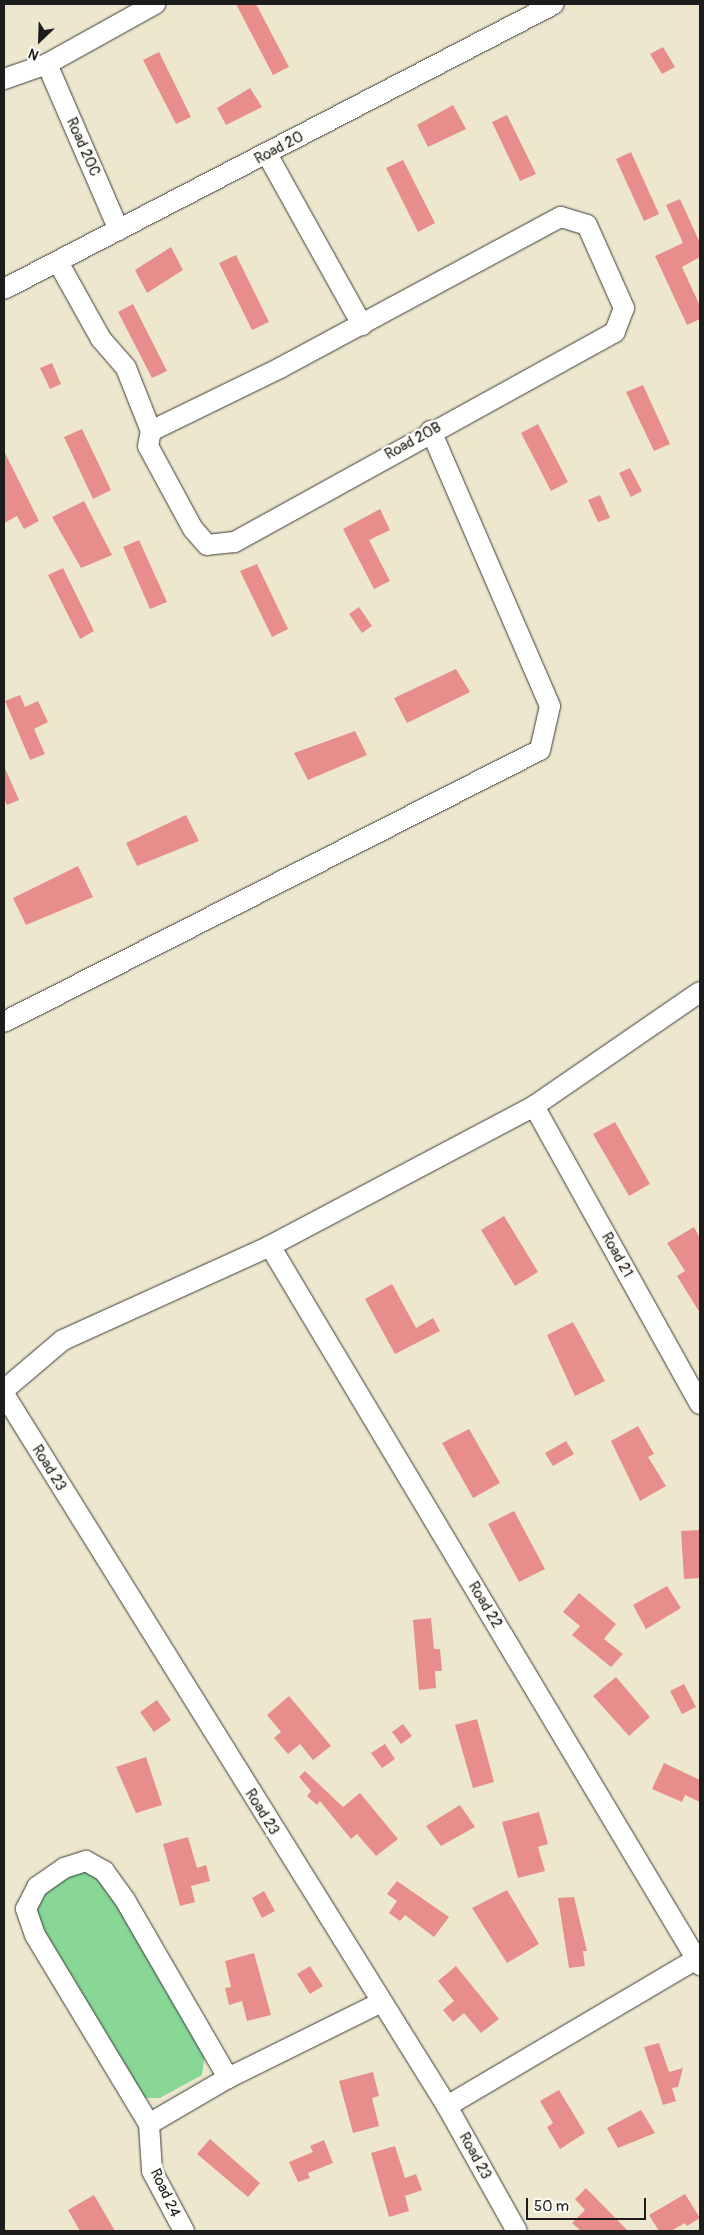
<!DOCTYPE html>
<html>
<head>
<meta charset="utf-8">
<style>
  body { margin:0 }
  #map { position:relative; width:704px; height:2235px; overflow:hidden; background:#ede8cd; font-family:Pangolin,sans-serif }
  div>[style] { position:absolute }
  .green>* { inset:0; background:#88d797 }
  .building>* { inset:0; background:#e78e8d }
  .roads { filter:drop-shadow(0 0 1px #3b3b37) drop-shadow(0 0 1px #3b3b37) }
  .minor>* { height:20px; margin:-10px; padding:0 10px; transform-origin:10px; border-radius:10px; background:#fff }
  span { translate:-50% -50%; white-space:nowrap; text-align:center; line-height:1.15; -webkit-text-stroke:5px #fdfcf7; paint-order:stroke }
  .street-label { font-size:15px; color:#1c1c1c }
  .frame { position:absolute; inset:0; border:5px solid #1c1c1c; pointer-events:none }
  .north { position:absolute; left:15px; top:15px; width:50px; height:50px; -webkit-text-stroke:4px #fdfcf7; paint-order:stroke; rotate:204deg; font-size:14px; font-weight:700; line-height:20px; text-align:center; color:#1c1c1c }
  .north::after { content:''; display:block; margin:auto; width:18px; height:22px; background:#1c1c1c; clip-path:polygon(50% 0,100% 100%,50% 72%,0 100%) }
  .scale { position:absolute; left:526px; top:2198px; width:120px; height:22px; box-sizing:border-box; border:2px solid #1c1c1c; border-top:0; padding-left:6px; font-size:15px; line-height:18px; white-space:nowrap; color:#1c1c1c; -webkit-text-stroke:4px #fdfcf7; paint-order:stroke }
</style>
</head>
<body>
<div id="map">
  <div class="green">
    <i style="clip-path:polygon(64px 1868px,104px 1871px,206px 2046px,202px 2075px,160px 2098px,141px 2098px,35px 1935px,37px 1887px)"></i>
  </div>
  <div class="building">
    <i style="clip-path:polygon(236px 4px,256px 4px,289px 67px,273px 75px)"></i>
    <i style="clip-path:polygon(663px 47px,675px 67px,662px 74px,650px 54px)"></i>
    <i style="clip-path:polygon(159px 52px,191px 117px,176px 124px,143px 60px)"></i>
    <i style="clip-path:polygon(250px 88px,262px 107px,226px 125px,217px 108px)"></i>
    <i style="clip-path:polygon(453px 105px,466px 129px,428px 147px,417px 125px)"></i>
    <i style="clip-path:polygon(507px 115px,536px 174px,520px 181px,492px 122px)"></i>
    <i style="clip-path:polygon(631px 152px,659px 214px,644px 221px,616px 159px)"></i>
    <i style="clip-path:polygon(403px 160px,435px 223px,418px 232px,386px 168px)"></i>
    <i style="clip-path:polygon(680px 199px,700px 243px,700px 257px,682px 267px,700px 306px,700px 319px,687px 325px,655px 256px,683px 243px,666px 205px)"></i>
    <i style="clip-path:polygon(171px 247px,183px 270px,147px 293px,135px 270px)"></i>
    <i style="clip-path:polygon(236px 255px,269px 322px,252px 330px,219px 263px)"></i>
    <i style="clip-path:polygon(133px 304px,167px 371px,152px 378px,118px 312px)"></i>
    <i style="clip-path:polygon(52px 363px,61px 384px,50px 389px,40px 368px)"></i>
    <i style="clip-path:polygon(643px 385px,670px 444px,654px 451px,626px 392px)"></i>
    <i style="clip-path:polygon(538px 424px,568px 482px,551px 491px,521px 433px)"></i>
    <i style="clip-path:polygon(82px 429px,111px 490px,93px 499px,64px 437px)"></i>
    <i style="clip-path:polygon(4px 451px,39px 521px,24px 529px,17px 516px,4px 523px)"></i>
    <i style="clip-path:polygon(630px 468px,642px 491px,631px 497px,619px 473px)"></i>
    <i style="clip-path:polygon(600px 495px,610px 518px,598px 522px,588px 500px)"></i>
    <i style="clip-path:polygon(84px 501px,112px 555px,81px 568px,52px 517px)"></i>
    <i style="clip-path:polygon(380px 509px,390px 530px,369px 540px,390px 581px,374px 589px,343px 529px)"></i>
    <i style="clip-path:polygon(139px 540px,167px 602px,150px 609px,123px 547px)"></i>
    <i style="clip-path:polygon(257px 564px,288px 629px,272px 637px,240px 571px)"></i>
    <i style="clip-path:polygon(63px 568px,94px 631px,80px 639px,48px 575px)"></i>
    <i style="clip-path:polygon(359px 607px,372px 626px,362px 633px,349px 614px)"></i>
    <i style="clip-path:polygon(456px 669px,470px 692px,407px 723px,394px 698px)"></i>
    <i style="clip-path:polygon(20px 695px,25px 707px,38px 701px,48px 722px,34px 729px,45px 754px,30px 760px,5px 701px)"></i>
    <i style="clip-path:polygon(355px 731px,367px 755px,308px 780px,294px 753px)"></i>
    <i style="clip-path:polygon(4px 766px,19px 800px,7px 805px,4px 798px)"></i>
    <i style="clip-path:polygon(186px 815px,199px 841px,137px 866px,126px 843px)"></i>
    <i style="clip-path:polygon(78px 866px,93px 897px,26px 925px,13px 898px)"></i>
    <i style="clip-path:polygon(615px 1122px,650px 1184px,629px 1196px,593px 1134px)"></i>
    <i style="clip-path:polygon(504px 1216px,538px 1272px,515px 1286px,481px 1230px)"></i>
    <i style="clip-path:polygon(694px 1227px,700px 1238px,700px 1313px,677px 1276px,685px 1271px,667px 1243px)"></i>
    <i style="clip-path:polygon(392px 1284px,416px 1328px,433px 1318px,440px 1331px,395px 1354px,365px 1299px)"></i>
    <i style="clip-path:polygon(573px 1322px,605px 1381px,575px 1396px,547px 1335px)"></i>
    <i style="clip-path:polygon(638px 1426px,654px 1454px,648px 1457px,666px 1486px,640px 1501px,611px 1441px)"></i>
    <i style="clip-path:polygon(469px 1429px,500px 1483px,473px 1498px,442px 1443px)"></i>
    <i style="clip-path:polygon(566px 1441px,574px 1454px,553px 1466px,545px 1453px)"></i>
    <i style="clip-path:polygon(514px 1511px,545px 1569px,519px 1582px,488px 1524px)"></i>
    <i style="clip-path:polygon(700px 1530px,700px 1578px,684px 1579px,681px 1531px)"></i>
    <i style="clip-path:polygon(667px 1586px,681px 1608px,646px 1629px,633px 1605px)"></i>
    <i style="clip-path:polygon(579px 1593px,616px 1624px,604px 1639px,623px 1654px,611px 1667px,572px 1635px,580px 1626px,563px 1612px)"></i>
    <i style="clip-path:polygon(431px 1618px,434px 1649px,440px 1649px,442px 1671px,435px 1671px,436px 1688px,419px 1690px,413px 1620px)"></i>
    <i style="clip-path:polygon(616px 1677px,650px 1717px,629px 1736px,593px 1696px)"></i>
    <i style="clip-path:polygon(684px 1684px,696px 1707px,682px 1714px,670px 1691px)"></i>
    <i style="clip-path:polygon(289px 1696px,331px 1746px,313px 1760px,300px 1744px,288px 1754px,274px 1738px,281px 1732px,267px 1715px)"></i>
    <i style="clip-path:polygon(157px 1700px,171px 1720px,154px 1732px,140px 1712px)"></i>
    <i style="clip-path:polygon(477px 1719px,494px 1782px,473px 1788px,455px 1725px)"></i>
    <i style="clip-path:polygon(403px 1724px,412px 1736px,401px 1744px,392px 1732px)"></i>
    <i style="clip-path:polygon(385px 1744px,395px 1759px,382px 1768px,371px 1753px)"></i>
    <i style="clip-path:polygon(146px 1757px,162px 1805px,136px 1813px,116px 1767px)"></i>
    <i style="clip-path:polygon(664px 1763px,700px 1780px,700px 1802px,685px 1795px,682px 1802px,652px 1789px)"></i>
    <i style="clip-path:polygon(305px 1771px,343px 1807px,360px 1793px,398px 1839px,376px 1856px,357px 1834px,351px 1839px,320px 1801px,317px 1805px,307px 1796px,311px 1791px,299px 1777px)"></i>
    <i style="clip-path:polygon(460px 1805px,475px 1827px,441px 1846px,426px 1826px)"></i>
    <i style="clip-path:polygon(539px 1812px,548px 1844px,538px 1847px,545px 1871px,518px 1878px,502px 1822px)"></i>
    <i style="clip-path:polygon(188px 1837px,197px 1868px,206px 1865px,210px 1881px,191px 1886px,195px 1902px,180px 1906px,163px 1844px)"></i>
    <i style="clip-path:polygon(397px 1881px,449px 1917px,434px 1937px,405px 1915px,400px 1921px,389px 1913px,397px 1901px,387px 1894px)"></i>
    <i style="clip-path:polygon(507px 1890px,539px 1944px,507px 1963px,472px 1908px)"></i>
    <i style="clip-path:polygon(264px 1891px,275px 1911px,262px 1918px,252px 1898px)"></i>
    <i style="clip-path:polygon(574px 1897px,587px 1951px,583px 1951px,585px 1966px,569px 1968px,558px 1898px)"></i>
    <i style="clip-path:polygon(254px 1953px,271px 2015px,247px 2021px,242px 2001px,229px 2005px,225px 1988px,231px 1987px,225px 1961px)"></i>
    <i style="clip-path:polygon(310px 1966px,323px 1986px,310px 1994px,297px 1974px)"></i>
    <i style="clip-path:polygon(456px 1966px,499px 2019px,481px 2033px,464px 2013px,453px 2022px,443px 2010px,454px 2001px,438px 1981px)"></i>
    <i style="clip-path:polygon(659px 2043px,669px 2072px,683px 2068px,678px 2087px,672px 2088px,676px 2101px,663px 2105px,644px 2047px)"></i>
    <i style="clip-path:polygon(373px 2072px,379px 2096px,372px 2098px,379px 2126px,353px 2133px,339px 2081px)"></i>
    <i style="clip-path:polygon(559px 2090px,585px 2133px,560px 2149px,547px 2127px,553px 2123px,540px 2101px)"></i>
    <i style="clip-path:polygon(641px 2110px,655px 2133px,618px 2148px,607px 2128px)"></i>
    <i style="clip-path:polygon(210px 2139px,260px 2183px,248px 2197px,197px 2154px)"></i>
    <i style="clip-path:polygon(324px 2140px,333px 2163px,308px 2173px,310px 2178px,298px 2182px,289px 2162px,313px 2152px,310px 2146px)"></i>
    <i style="clip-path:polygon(395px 2146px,405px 2178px,416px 2174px,422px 2190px,405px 2196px,409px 2211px,389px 2217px,371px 2153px)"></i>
    <i style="clip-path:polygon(586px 2188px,628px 2231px,581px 2231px,572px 2223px,585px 2210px,575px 2199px)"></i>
    <i style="clip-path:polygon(685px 2194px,700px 2218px,687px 2226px,685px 2223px,671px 2231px,659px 2231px,649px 2215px)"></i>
    <i style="clip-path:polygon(94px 2195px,115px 2231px,80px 2231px,68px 2210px)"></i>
  </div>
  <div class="roads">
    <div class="minor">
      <i style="left:47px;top:64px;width:181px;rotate:66.6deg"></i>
      <i style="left:4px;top:79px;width:46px;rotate:-19.2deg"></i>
      <i style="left:47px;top:64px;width:124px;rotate:-29.1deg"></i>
      <i style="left:267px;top:154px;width:196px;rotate:60.9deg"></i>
      <i style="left:561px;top:217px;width:27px;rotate:17deg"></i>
      <i style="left:587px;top:225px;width:91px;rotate:66deg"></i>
      <i style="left:624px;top:308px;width:26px;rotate:111deg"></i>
      <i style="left:615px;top:332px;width:435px;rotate:151.1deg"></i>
      <i style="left:234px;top:542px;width:27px;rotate:174deg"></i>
      <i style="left:207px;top:545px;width:21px;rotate:-131deg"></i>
      <i style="left:193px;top:529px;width:94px;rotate:-118.5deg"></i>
      <i style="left:148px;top:446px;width:15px;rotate:-79deg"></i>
      <i style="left:151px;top:431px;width:144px;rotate:-26deg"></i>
      <i style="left:280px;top:368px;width:319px;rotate:-28.3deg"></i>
      <i style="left:58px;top:262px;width:88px;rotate:60.8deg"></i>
      <i style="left:101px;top:339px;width:38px;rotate:49deg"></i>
      <i style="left:126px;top:368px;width:68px;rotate:68.4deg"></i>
      <i style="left:4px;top:289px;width:619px;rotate:-27.39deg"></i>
      <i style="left:4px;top:1022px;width:601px;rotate:-26.91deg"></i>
      <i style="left:540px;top:750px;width:45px;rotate:-77.2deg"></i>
      <i style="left:550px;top:706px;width:300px;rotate:-113.4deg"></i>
      <i style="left:534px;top:1106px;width:341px;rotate:60.9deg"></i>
      <i style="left:270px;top:1246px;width:838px;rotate:59.12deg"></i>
      <i style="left:4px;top:1390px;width:77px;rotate:-40.3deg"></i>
      <i style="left:63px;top:1340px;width:227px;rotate:-24.4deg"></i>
      <i style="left:270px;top:1246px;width:299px;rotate:-27.9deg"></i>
      <i style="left:534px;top:1106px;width:201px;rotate:-34.5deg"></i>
      <i style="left:4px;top:1394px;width:839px;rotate:58.11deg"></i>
      <i style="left:447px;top:2106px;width:143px;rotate:60.8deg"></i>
      <i style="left:447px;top:2106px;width:290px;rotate:-30.5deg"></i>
      <i style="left:149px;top:2124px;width:221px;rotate:-121.1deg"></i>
      <i style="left:35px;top:1935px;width:28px;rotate:-109deg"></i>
      <i style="left:26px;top:1909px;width:25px;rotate:-63deg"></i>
      <i style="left:37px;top:1887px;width:33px;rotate:-35deg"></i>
      <i style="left:64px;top:1868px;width:23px;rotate:-18deg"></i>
      <i style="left:86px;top:1861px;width:21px;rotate:29deg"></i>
      <i style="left:104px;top:1871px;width:36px;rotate:54deg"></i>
      <i style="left:125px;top:1900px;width:206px;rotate:59.9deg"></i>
      <i style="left:149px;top:2124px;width:91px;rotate:-30.2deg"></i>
      <i style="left:228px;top:2078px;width:169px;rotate:-26.3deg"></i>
      <i style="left:149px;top:2124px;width:47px;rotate:86.3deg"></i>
      <i style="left:152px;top:2171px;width:68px;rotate:61.9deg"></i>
    </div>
  </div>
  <div class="street-label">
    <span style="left:83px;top:147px;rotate:66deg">Road 20C</span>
    <span style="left:279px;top:148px;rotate:-28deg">Road 20</span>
    <span style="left:413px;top:441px;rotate:-29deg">Road 20B</span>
    <span style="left:617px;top:1255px;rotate:61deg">Road 21</span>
    <span style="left:49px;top:1468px;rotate:58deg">Road 23</span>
    <span style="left:485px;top:1605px;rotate:59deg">Road 22</span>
    <span style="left:262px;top:1812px;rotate:58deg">Road 23</span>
    <span style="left:475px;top:2156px;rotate:61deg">Road 23</span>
    <span style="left:165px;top:2193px;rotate:65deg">Road 24</span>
  </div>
  <div class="frame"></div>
  <div class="north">N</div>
  <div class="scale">50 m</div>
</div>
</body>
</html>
